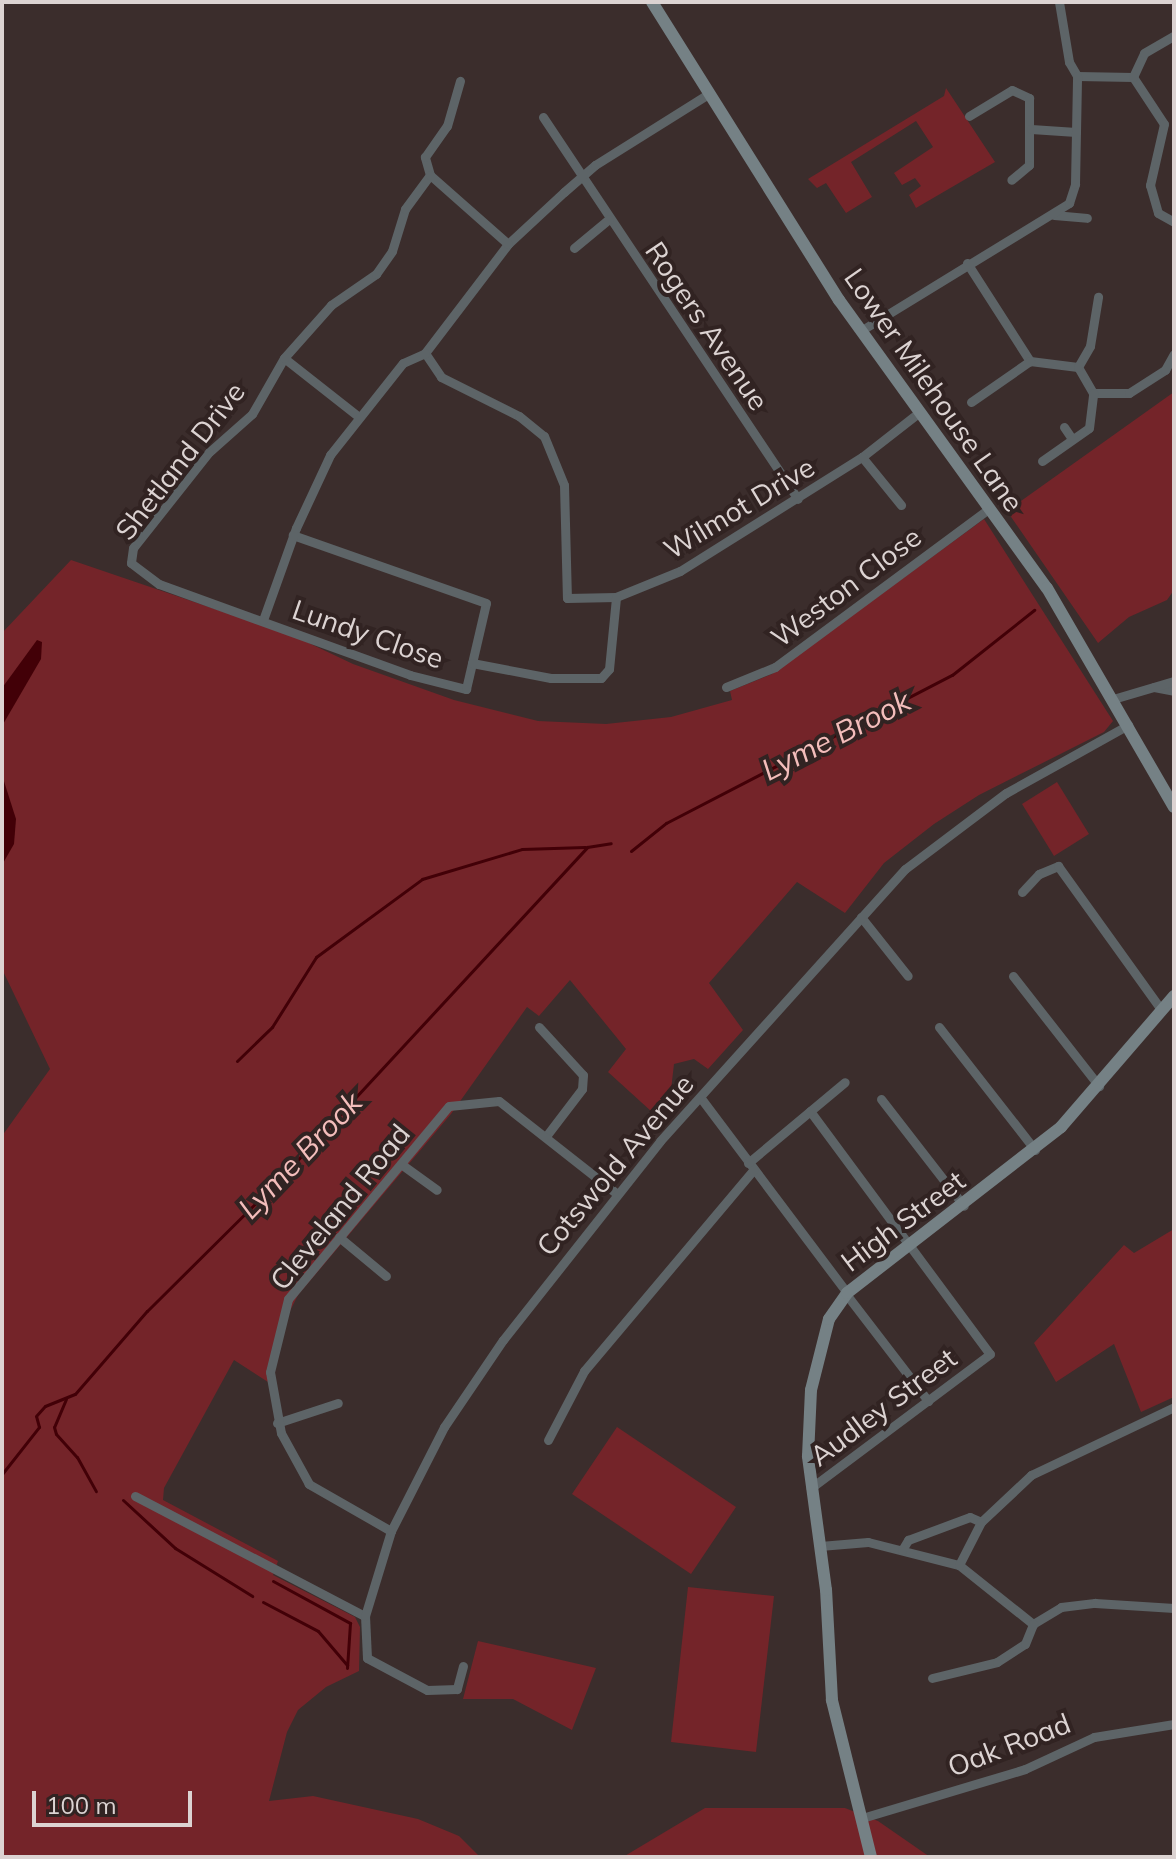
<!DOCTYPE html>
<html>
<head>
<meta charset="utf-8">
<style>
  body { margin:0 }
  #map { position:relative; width:1176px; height:1859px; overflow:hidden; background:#3b2d2c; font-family:Mulish,sans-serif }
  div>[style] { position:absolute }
  .green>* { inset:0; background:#742429 }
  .water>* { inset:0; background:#420007 }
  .stream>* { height:3px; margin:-1.5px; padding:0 1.5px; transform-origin:1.5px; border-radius:1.5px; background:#420007 }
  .minor>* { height:9px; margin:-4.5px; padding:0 4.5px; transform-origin:4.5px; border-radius:4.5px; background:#5d6467 }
  .secondary>* { height:12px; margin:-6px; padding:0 6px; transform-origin:6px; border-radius:6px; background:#758185 }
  span { translate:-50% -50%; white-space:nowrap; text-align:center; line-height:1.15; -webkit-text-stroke:8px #312322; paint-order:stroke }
  .street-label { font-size:28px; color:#dcd3d2 }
  .water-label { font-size:30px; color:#f3bdbb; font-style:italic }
  .frame { position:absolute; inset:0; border:4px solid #dcd3d2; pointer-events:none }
  .scale { position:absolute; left:32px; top:1791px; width:160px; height:36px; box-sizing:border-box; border:4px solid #dcd3d2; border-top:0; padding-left:10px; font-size:24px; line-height:28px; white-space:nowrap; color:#dcd3d2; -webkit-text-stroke:6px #312322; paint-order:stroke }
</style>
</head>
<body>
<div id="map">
  <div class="green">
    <i style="clip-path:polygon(946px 88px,995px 162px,916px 208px,909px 195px,921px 186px,915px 178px,902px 185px,894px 173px,933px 147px,916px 121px,851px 162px,872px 197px,846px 213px,826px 183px,817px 188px,808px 179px,944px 96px)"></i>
    <i style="clip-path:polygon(1174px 392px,1174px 590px,1167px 600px,1129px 617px,1098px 643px,1007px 511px)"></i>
    <i style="clip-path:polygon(984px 519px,1113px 721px,1104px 732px,979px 795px,934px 824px,884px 863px,845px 913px,797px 882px,709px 983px,743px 1030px,708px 1069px,694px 1059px,674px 1064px,671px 1090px,677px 1104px,663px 1122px,608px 1072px,626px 1049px,570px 980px,539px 1016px,527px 1007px,451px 1114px,298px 1295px,281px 1329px,268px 1382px,234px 1360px,164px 1488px,163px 1500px,278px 1561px,273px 1575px,355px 1617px,360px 1627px,359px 1671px,326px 1687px,298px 1710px,287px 1732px,269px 1801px,313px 1796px,418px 1819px,459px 1836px,480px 1857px,2px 1857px,2px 1136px,50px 1069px,2px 969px,2px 633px,71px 560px,294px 636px,353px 664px,454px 700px,538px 721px,606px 724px,671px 717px,732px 700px,730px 691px,772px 674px)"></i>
    <i style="clip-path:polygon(1057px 782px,1089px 834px,1054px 856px,1022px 804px)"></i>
    <i style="clip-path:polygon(1174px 1229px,1174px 1397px,1141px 1412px,1114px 1344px,1056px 1382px,1034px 1343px,1124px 1245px,1134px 1253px)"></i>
    <i style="clip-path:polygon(617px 1427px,736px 1507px,691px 1574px,572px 1494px)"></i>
    <i style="clip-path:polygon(688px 1587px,774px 1596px,756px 1752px,671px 1742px)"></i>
    <i style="clip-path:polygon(478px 1641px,596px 1668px,572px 1730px,513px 1699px,463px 1699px)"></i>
    <i style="clip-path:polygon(705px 1808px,845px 1808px,878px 1821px,930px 1857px,623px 1857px)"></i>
  </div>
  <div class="water">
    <i style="clip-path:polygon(37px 640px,42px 642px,41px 659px,2px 726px,2px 688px)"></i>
    <i style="clip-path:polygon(2px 775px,16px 819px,14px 844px,2px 865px)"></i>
  </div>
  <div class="stream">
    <i style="left:631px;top:851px;width:45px;rotate:-38.7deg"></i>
    <i style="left:666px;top:823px;width:322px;rotate:-27.4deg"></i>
    <i style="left:952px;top:675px;width:105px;rotate:-38.4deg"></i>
    <i style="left:237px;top:1061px;width:49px;rotate:-44.2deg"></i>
    <i style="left:272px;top:1027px;width:83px;rotate:-57.8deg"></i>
    <i style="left:316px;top:957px;width:132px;rotate:-36.3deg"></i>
    <i style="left:422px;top:879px;width:104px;rotate:-16.7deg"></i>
    <i style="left:522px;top:849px;width:63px;rotate:-1.8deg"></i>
    <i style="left:66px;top:1399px;width:30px;rotate:113deg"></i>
    <i style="left:54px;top:1427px;width:7px;rotate:74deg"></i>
    <i style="left:56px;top:1434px;width:31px;rotate:48deg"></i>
    <i style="left:77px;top:1457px;width:39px;rotate:61deg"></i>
    <i style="left:2px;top:1474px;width:60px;rotate:-51.8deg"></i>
    <i style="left:39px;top:1427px;width:11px;rotate:-105deg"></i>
    <i style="left:36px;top:1416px;width:13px;rotate:-48deg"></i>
    <i style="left:45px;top:1406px;width:32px;rotate:-22deg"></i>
    <i style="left:75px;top:1394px;width:110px;rotate:-49.1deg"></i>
    <i style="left:147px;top:1311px;width:186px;rotate:-44.8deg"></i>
    <i style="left:279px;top:1180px;width:454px;rotate:-47.2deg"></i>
    <i style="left:587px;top:847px;width:24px;rotate:-9deg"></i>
    <i style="left:123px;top:1500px;width:71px;rotate:42.7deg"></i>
    <i style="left:175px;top:1548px;width:91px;rotate:31.9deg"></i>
    <i style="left:273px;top:1581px;width:88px;rotate:28.6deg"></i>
    <i style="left:350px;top:1623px;width:45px;rotate:93.8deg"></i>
    <i style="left:263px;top:1602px;width:62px;rotate:27.8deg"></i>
    <i style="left:318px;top:1631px;width:45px;rotate:49.5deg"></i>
  </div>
  <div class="minor">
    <i style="left:1059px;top:2px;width:61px;rotate:80.5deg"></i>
    <i style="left:1069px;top:62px;width:16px;rotate:60deg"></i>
    <i style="left:1077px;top:76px;width:56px;rotate:1deg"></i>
    <i style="left:1133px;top:77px;width:56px;rotate:56.6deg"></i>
    <i style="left:1133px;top:77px;width:26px;rotate:-65deg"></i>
    <i style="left:1144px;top:53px;width:34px;rotate:-30deg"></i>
    <i style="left:969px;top:116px;width:50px;rotate:-31.2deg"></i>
    <i style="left:1012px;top:90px;width:19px;rotate:25deg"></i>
    <i style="left:1029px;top:98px;width:67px;rotate:90deg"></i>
    <i style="left:1029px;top:165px;width:23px;rotate:140deg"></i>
    <i style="left:543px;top:117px;width:459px;rotate:56.3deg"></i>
    <i style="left:1164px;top:124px;width:63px;rotate:102.9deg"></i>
    <i style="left:1150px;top:185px;width:29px;rotate:74deg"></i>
    <i style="left:1158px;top:213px;width:18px;rotate:29deg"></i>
    <i style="left:1031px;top:129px;width:45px;rotate:3.8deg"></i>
    <i style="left:430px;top:175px;width:19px;rotate:-106deg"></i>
    <i style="left:425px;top:157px;width:38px;rotate:-55deg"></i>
    <i style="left:447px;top:126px;width:47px;rotate:-73.9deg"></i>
    <i style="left:1054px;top:215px;width:33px;rotate:5deg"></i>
    <i style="left:574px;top:248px;width:45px;rotate:-39.6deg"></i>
    <i style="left:967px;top:263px;width:117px;rotate:57.3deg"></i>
    <i style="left:1030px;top:361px;width:48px;rotate:7.1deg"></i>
    <i style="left:1078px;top:367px;width:30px;rotate:60deg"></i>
    <i style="left:1093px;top:393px;width:36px"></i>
    <i style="left:1129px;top:393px;width:43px;rotate:-32.6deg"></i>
    <i style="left:1165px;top:370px;width:18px;rotate:-61deg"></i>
    <i style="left:862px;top:330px;width:243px;rotate:-31.5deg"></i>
    <i style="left:1069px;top:203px;width:20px;rotate:-72deg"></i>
    <i style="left:1075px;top:184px;width:108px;rotate:-88.9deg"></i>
    <i style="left:425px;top:353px;width:29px;rotate:56deg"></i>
    <i style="left:441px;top:377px;width:87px;rotate:26.6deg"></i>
    <i style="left:519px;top:416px;width:32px;rotate:39deg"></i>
    <i style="left:544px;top:436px;width:53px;rotate:67.8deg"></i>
    <i style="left:564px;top:485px;width:113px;rotate:88.5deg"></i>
    <i style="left:567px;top:598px;width:49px;rotate:-1.2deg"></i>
    <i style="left:616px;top:597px;width:69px;rotate:-22.1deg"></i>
    <i style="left:680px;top:571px;width:215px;rotate:-32.1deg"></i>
    <i style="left:862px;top:457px;width:70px;rotate:-38deg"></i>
    <i style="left:425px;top:353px;width:137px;rotate:-52.7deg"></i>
    <i style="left:508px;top:244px;width:76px;rotate:-42.9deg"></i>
    <i style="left:564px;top:192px;width:41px;rotate:-41.1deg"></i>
    <i style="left:595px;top:165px;width:133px;rotate:-32.1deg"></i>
    <i style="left:284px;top:358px;width:64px;rotate:119.7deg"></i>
    <i style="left:252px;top:414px;width:57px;rotate:138.5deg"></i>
    <i style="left:209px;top:452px;width:122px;rotate:128.4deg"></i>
    <i style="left:133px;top:548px;width:15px;rotate:98deg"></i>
    <i style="left:131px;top:563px;width:35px;rotate:37deg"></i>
    <i style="left:159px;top:584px;width:267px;rotate:19.9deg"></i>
    <i style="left:410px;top:675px;width:58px;rotate:14deg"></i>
    <i style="left:466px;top:689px;width:88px;rotate:-76.9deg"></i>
    <i style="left:486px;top:603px;width:205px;rotate:-160.6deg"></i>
    <i style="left:1078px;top:367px;width:24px;rotate:-60deg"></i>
    <i style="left:1090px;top:346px;width:50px;rotate:-80.7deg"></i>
    <i style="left:971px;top:402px;width:72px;rotate:-34.8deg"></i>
    <i style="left:359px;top:417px;width:95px;rotate:-141.8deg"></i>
    <i style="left:284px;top:358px;width:71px;rotate:-48.4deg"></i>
    <i style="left:331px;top:305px;width:55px;rotate:-34.6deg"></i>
    <i style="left:376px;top:274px;width:28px;rotate:-55deg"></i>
    <i style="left:392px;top:251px;width:44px;rotate:-72.8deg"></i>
    <i style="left:405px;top:209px;width:42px;rotate:-53.7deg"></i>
    <i style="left:430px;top:175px;width:104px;rotate:41.5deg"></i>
    <i style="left:1064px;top:427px;width:14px;rotate:56deg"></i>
    <i style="left:862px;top:457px;width:62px;rotate:50.9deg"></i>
    <i style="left:1042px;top:461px;width:57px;rotate:-35.1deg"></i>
    <i style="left:1089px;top:428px;width:35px;rotate:-83deg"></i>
    <i style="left:263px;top:620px;width:98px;rotate:-70.3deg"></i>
    <i style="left:296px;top:528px;width:81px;rotate:-65deg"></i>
    <i style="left:330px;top:455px;width:117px;rotate:-51.6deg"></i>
    <i style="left:403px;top:363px;width:24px;rotate:-24deg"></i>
    <i style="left:472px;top:663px;width:80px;rotate:10.8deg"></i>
    <i style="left:551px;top:678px;width:50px"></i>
    <i style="left:601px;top:678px;width:12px;rotate:-48deg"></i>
    <i style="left:609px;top:669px;width:72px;rotate:-84.4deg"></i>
    <i style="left:726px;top:687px;width:53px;rotate:-22.2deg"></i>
    <i style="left:775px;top:667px;width:264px;rotate:-36.5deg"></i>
    <i style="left:1154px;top:687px;width:20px;rotate:11deg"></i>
    <i style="left:1113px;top:699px;width:64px;rotate:-16.4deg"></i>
    <i style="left:1022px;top:892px;width:25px;rotate:-47deg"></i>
    <i style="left:1039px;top:874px;width:21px;rotate:-23deg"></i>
    <i style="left:1058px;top:866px;width:175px;rotate:54.3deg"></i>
    <i style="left:861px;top:917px;width:75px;rotate:51.5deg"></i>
    <i style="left:1013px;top:976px;width:140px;rotate:52deg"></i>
    <i style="left:539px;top:1027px;width:65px;rotate:47.5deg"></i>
    <i style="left:583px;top:1075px;width:14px;rotate:94deg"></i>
    <i style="left:582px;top:1089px;width:58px;rotate:127.3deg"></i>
    <i style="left:939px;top:1027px;width:156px;rotate:52deg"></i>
    <i style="left:700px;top:1097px;width:245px;rotate:53.1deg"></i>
    <i style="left:881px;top:1099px;width:135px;rotate:52.2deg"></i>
    <i style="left:810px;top:1111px;width:302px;rotate:53.5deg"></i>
    <i style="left:990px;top:1354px;width:224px;rotate:143.2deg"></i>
    <i style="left:748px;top:1163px;width:126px;rotate:-39.9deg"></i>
    <i style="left:401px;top:1164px;width:44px;rotate:35.8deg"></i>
    <i style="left:339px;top:1237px;width:61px;rotate:39.7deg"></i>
    <i style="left:846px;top:1294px;width:135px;rotate:52.5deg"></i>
    <i style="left:277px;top:1423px;width:64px;rotate:-18.2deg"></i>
    <i style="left:548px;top:1440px;width:78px;rotate:-62.4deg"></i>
    <i style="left:584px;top:1371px;width:263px;rotate:-49.9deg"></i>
    <i style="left:135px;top:1496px;width:259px;rotate:27.6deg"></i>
    <i style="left:391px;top:1531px;width:95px;rotate:-150.2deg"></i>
    <i style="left:309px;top:1484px;width:58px;rotate:-118.8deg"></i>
    <i style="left:281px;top:1433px;width:62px;rotate:-100.2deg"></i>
    <i style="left:270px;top:1372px;width:75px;rotate:-76.1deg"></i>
    <i style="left:288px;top:1299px;width:251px;rotate:-50.2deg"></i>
    <i style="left:449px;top:1106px;width:50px;rotate:-5.7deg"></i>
    <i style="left:499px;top:1101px;width:149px;rotate:38.2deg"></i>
    <i style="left:820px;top:1546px;width:48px;rotate:-4.8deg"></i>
    <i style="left:868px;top:1542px;width:94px;rotate:14.2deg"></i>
    <i style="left:959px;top:1565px;width:95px;rotate:38.6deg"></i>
    <i style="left:1033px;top:1624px;width:33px;rotate:-31deg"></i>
    <i style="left:1061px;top:1607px;width:34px;rotate:-7deg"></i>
    <i style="left:1095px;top:1603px;width:79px;rotate:3.6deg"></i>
    <i style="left:902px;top:1550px;width:12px;rotate:-59deg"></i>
    <i style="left:908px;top:1540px;width:66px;rotate:-20.4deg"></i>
    <i style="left:970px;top:1517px;width:12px;rotate:24deg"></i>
    <i style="left:981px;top:1522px;width:69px;rotate:-43.2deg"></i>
    <i style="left:1031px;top:1475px;width:158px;rotate:-25.4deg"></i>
    <i style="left:959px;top:1565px;width:48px;rotate:-62.9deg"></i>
    <i style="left:463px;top:1666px;width:24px;rotate:105deg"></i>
    <i style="left:457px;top:1689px;width:30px;rotate:178deg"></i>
    <i style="left:427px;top:1690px;width:68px;rotate:-151.9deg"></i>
    <i style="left:367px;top:1658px;width:42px;rotate:-92.7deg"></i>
    <i style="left:365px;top:1616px;width:89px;rotate:-73deg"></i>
    <i style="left:391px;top:1531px;width:117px;rotate:-63deg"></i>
    <i style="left:444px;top:1427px;width:105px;rotate:-55.9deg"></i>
    <i style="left:503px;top:1340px;width:253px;rotate:-51.7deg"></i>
    <i style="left:660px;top:1141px;width:366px;rotate:-48deg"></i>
    <i style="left:905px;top:869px;width:126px;rotate:-37deg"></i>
    <i style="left:1006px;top:793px;width:140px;rotate:-29.1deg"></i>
    <i style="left:932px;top:1678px;width:67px;rotate:-13.8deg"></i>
    <i style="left:997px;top:1662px;width:33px;rotate:-33deg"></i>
    <i style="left:1025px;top:1644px;width:22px;rotate:-68deg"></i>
    <i style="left:862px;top:1818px;width:170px;rotate:-16.7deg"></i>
    <i style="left:1025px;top:1769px;width:76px;rotate:-24.9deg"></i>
    <i style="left:1094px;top:1737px;width:81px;rotate:-9.2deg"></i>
  </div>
  <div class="secondary">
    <i style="left:652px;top:2px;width:352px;rotate:57.9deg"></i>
    <i style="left:839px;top:300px;width:355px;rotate:54.2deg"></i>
    <i style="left:1047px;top:588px;width:253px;rotate:59.9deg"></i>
    <i style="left:871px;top:1857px;width:162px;rotate:-104deg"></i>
    <i style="left:832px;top:1700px;width:110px;rotate:-93.1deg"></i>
    <i style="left:826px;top:1590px;width:135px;rotate:-97.7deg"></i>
    <i style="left:808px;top:1456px;width:66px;rotate:-87.4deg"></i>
    <i style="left:811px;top:1390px;width:73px;rotate:-75.8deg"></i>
    <i style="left:829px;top:1319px;width:32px;rotate:-55deg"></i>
    <i style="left:847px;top:1293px;width:271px;rotate:-37.8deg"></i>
    <i style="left:1061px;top:1127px;width:173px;rotate:-49.2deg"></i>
  </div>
  <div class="street-label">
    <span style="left:707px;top:326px;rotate:56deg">Rogers Avenue</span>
    <span style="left:934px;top:390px;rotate:55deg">Lower Milehouse Lane</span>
    <span style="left:180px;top:461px;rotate:-52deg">Shetland Drive</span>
    <span style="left:739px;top:508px;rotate:-31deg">Wilmot Drive</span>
    <span style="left:846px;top:587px;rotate:-37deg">Weston Close</span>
    <span style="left:368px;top:634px;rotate:19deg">Lundy Close</span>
    <span style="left:615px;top:1165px;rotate:-50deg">Cotswold Avenue</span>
    <span style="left:340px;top:1207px;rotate:-51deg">Cleveland Road</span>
    <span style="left:903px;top:1221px;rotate:-37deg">High Street</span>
    <span style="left:883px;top:1407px;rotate:-37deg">Audley Street</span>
    <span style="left:1009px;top:1745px;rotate:-21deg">Oak Road</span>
  </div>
  <div class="water-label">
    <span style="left:836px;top:735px;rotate:-27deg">Lyme Brook</span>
    <span style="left:300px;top:1155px;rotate:-46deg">Lyme Brook</span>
  </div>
  <div class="frame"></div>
  <div class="scale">100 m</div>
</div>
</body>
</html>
